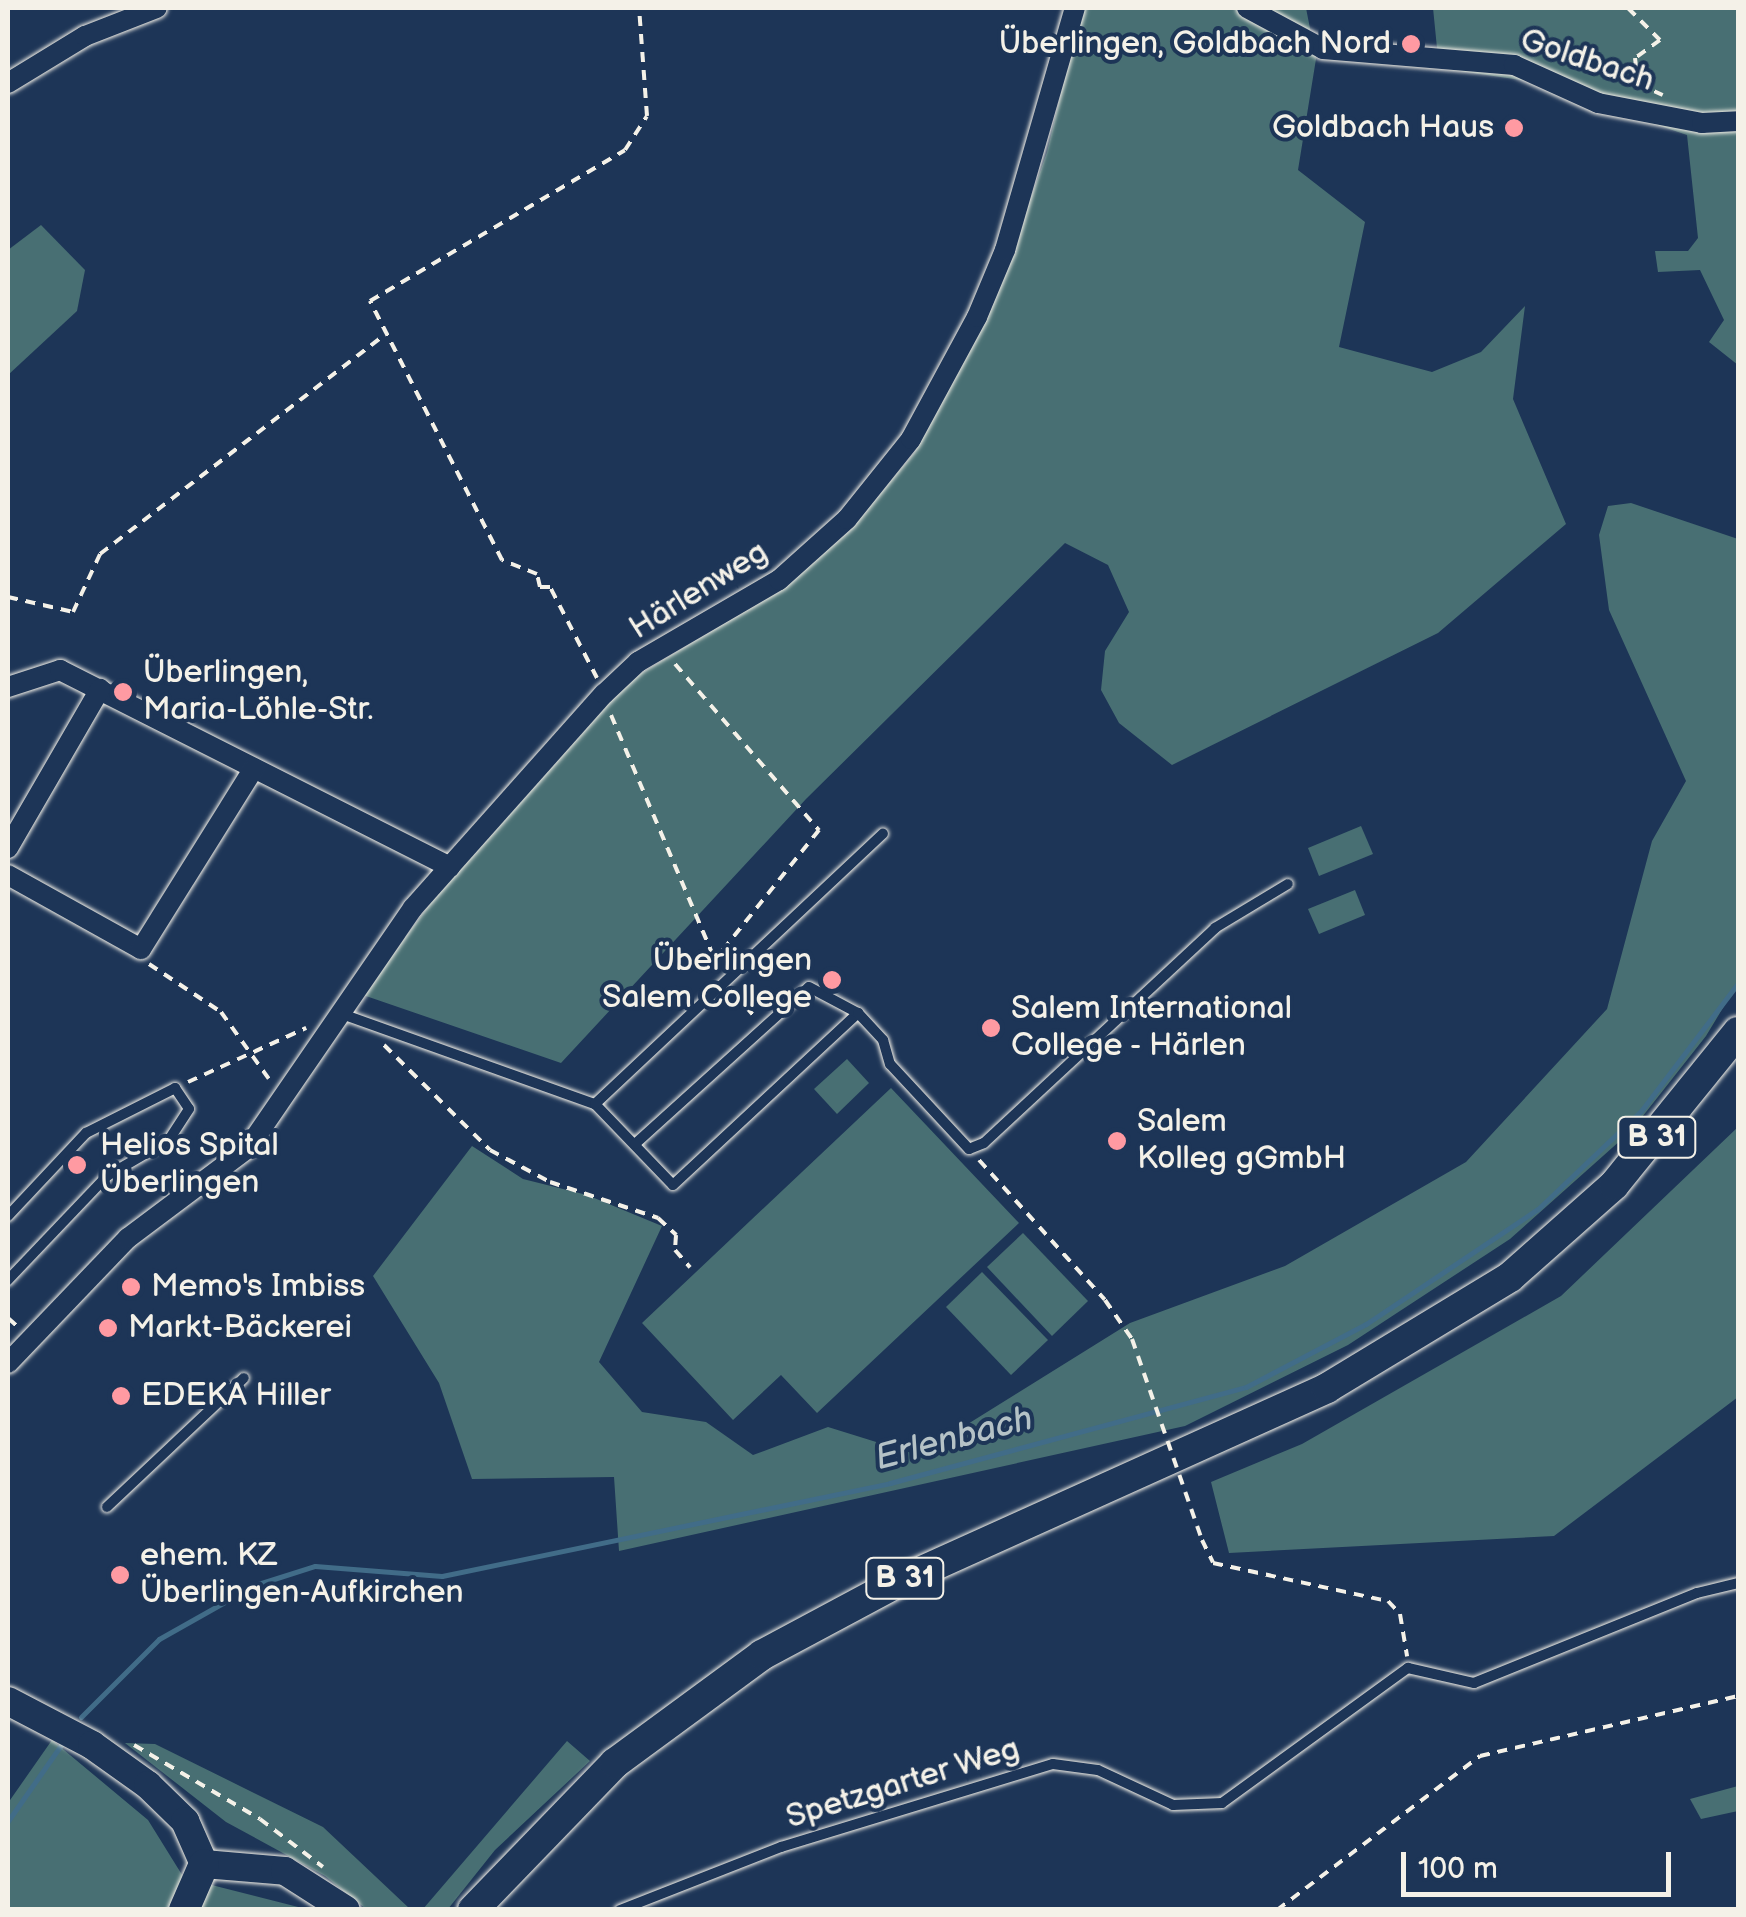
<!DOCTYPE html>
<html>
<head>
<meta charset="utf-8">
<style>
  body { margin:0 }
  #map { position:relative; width:1746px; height:1917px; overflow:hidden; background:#1d3557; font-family:"Balsamiq Sans",sans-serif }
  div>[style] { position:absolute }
  .green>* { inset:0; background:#486f73 }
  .stream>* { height:5px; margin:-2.5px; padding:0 2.5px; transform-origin:2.5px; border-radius:2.5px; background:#416c88 }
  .path>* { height:4px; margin-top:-2px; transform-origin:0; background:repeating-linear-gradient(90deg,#f4f1e8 0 10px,transparent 0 18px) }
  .roads { filter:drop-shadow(0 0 2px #f4f1e8) drop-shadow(0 0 2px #f4f1e8) }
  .lane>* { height:10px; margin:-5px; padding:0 5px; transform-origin:5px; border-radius:5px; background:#1d3557 }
  .street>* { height:20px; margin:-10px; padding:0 10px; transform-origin:10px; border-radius:10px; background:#1d3557 }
  .secondary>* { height:28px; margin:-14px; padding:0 14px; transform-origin:14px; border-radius:14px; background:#1d3557 }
  .primary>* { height:30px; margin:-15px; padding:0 15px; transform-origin:15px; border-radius:15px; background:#1d3557 }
  .path-bridge>* { height:4px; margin-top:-2px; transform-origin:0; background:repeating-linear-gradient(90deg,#f4f1e8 0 10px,transparent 0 18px) }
  .dots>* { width:28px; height:28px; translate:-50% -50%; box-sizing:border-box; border:5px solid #1d3557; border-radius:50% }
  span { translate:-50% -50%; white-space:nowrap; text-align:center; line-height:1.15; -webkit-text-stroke:8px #1d3557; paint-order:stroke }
  .shield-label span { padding:2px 8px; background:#1d3557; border:2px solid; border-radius:8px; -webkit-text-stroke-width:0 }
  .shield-label { font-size:30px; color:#f4f1e8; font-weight:700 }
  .poi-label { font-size:32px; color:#f4f1e8 }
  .right { translate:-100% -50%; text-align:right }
  .left { translate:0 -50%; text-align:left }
  .street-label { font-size:32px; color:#f4f1e8 }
  .water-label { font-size:35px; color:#b5c2c6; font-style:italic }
  .frame { position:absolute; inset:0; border:10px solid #f4f1e8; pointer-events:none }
  .scale { position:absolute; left:1401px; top:1852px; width:270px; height:45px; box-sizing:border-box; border:5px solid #f4f1e8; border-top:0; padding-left:12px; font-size:30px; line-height:35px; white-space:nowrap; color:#f4f1e8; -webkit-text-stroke:8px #1d3557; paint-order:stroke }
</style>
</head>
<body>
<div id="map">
  <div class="green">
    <i style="clip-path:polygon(1081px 8px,1306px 8px,1316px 59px,1298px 170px,1365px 222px,1339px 347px,1432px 372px,1481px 352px,1525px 306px,1513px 399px,1566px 524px,1438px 633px,1172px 765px,1119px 723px,1101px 690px,1105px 651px,1129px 612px,1108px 565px,1065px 543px,806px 799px,561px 1063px,363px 995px,432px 901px,625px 683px,789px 584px,851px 529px,914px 453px,996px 297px,1047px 152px)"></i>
    <i style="clip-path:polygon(1433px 8px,1738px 8px,1738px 365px,1709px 342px,1724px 320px,1700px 270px,1658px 272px,1655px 251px,1688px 251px,1698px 238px,1687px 135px,1528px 81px,1439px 68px)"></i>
    <i style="clip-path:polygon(41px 225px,85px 270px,77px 311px,8px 375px,8px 250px)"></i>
    <i style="clip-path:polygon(1631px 503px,1738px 539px,1738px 983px,1706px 1036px,1631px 1131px,1510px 1239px,1348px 1345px,1185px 1426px,619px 1551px,614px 1477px,472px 1479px,439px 1383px,373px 1276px,472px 1146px,523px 1179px,587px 1195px,662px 1226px,599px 1362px,642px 1412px,706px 1422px,753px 1455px,828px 1427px,918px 1455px,1130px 1323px,1285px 1266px,1466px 1162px,1607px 1009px,1652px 841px,1686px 781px,1609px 610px,1599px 535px,1608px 506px)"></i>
    <i style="clip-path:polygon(1361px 826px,1373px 854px,1319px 876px,1308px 848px)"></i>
    <i style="clip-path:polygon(1355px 890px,1365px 915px,1319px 934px,1308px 909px)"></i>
    <i style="clip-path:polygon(847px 1059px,869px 1083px,837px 1114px,814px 1089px)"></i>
    <i style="clip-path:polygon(891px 1088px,1019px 1223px,817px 1413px,781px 1375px,733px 1420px,642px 1323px)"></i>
    <i style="clip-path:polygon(1738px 1127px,1738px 1397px,1554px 1536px,1229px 1553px,1211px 1482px,1302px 1444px,1561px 1296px)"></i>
    <i style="clip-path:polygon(1023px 1233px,1088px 1301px,1052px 1336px,987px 1267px)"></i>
    <i style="clip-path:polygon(982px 1272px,1048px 1340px,1011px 1375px,946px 1307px)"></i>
    <i style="clip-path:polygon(52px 1740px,148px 1820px,184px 1878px,306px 1909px,8px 1910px,8px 1803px)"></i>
    <i style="clip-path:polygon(567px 1741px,590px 1761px,495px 1850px,448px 1909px,423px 1909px)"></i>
    <i style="clip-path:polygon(125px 1743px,155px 1744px,323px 1827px,410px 1909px,366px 1909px,325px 1876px,226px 1822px)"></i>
    <i style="clip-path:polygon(1738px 1786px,1738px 1811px,1701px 1819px,1690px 1799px)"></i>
  </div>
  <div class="stream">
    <i style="left:81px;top:1717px;width:110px;rotate:-45deg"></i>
    <i style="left:159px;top:1639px;width:110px;rotate:-29.4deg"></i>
    <i style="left:255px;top:1585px;width:63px;rotate:-17.6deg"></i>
    <i style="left:315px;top:1566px;width:127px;rotate:4.5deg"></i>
    <i style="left:442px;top:1576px;width:458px;rotate:-11.7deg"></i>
    <i style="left:890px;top:1483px;width:369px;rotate:-15.1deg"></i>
    <i style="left:1246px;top:1387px;width:136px;rotate:-27.7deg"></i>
    <i style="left:1366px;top:1324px;width:207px;rotate:-33.8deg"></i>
    <i style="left:1538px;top:1209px;width:142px;rotate:-43.6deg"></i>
    <i style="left:1641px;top:1111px;width:161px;rotate:-52.8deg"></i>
    <i style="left:8px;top:1821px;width:93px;rotate:-55.1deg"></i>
  </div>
  <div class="path">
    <i style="left:1628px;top:8px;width:45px;rotate:45deg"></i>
    <i style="left:1660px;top:40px;width:31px;rotate:144deg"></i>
    <i style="left:1635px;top:58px;width:26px;rotate:83deg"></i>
    <i style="left:1638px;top:84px;width:27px;rotate:24deg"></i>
    <i style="left:8px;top:597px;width:67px;rotate:13deg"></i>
    <i style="left:73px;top:612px;width:64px;rotate:-65deg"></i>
    <i style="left:100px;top:554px;width:362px;rotate:-37.6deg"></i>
    <i style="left:675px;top:664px;width:220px;rotate:49.1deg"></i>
    <i style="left:819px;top:830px;width:166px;rotate:128.7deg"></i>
    <i style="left:715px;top:960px;width:10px;rotate:66deg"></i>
    <i style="left:597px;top:678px;width:102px;rotate:-117.3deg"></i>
    <i style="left:550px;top:587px;width:10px;rotate:180deg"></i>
    <i style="left:540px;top:587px;width:13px;rotate:-103deg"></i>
    <i style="left:537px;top:574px;width:38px;rotate:-158deg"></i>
    <i style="left:502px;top:560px;width:291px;rotate:-117deg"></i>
    <i style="left:370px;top:301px;width:296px;rotate:-30.6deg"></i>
    <i style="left:625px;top:150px;width:40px;rotate:-57.1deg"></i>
    <i style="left:647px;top:116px;width:108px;rotate:-94.2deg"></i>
    <i style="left:611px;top:715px;width:266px;rotate:67deg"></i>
    <i style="left:149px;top:964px;width:87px;rotate:33.7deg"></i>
    <i style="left:221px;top:1012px;width:82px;rotate:54.4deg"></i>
    <i style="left:734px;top:993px;width:30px;rotate:49deg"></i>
    <i style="left:384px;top:1045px;width:149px;rotate:44.7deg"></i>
    <i style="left:490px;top:1150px;width:68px;rotate:28.1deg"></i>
    <i style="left:550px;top:1182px;width:114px;rotate:18.4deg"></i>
    <i style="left:658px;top:1218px;width:25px;rotate:43deg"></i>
    <i style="left:676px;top:1235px;width:15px;rotate:94deg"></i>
    <i style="left:675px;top:1250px;width:23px;rotate:49deg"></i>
    <i style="left:188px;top:1082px;width:130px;rotate:-24.6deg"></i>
    <i style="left:979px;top:1160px;width:188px;rotate:48deg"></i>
    <i style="left:1105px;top:1300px;width:47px;rotate:55.3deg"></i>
    <i style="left:8px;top:1318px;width:15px;rotate:42deg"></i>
    <i style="left:1202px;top:1540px;width:25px;rotate:64deg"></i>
    <i style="left:1213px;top:1563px;width:179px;rotate:12.3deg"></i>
    <i style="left:1388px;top:1601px;width:18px;rotate:47deg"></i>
    <i style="left:1400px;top:1614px;width:43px;rotate:80.5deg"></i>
    <i style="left:134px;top:1745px;width:146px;rotate:30.4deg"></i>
    <i style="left:260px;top:1819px;width:79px;rotate:37.3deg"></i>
    <i style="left:1277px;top:1910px;width:255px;rotate:-37.2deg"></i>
    <i style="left:1480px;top:1756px;width:265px;rotate:-13.1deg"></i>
  </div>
  <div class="roads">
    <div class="lane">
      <i style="left:339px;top:1013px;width:272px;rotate:19.6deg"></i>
      <i style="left:595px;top:1104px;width:112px;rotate:46.1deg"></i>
      <i style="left:673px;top:1185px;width:253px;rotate:-42.9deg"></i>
      <i style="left:595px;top:1104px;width:395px;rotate:-43.2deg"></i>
      <i style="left:635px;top:1144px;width:234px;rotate:-42.1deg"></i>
      <i style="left:809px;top:987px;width:55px;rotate:28deg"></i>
      <i style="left:858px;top:1013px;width:37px;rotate:47deg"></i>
      <i style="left:883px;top:1040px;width:25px;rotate:74deg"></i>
      <i style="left:890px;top:1064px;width:116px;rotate:47.1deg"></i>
      <i style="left:969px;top:1149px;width:16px;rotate:-22deg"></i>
      <i style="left:984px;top:1143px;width:316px;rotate:-42.9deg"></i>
      <i style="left:1215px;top:928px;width:85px;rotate:-31.1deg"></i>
      <i style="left:8px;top:1216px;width:114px;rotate:-46.8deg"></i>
      <i style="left:86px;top:1133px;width:100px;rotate:-26.8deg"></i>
      <i style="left:175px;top:1088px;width:25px;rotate:56deg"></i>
      <i style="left:189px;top:1109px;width:37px;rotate:123deg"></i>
      <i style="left:169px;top:1140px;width:72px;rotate:149.9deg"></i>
      <i style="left:107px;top:1176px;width:144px;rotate:133.6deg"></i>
      <i style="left:107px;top:1507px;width:188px;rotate:-43.3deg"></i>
      <i style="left:620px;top:1910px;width:173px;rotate:-21.4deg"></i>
      <i style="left:781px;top:1847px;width:284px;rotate:-17deg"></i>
      <i style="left:1053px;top:1764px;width:45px;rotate:7.6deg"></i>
      <i style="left:1098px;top:1770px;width:83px;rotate:25deg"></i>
      <i style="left:1173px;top:1805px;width:49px;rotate:-2.3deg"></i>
      <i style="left:1222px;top:1803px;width:230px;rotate:-36deg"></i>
      <i style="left:1408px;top:1668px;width:68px;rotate:12.8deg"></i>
      <i style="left:1474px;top:1683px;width:240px;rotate:-22deg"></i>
      <i style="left:1697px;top:1593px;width:42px;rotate:-13.7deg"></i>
    </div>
    <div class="street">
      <i style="left:1247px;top:8px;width:86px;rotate:28.3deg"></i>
      <i style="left:1323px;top:49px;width:192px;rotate:4.8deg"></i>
      <i style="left:1514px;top:65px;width:92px;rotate:24.3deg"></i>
      <i style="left:1598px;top:103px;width:106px;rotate:10.9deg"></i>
      <i style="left:1702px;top:123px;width:36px;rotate:-3deg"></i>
      <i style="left:8px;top:83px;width:90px;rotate:-31.4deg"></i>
      <i style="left:85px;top:36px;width:77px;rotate:-21.3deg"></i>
      <i style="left:8px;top:687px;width:55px;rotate:-18.1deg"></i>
      <i style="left:60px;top:670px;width:437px;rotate:26.8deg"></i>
      <i style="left:8px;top:848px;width:184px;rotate:-59.9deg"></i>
      <i style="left:8px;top:875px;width:152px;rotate:29.1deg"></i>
      <i style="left:141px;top:949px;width:213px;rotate:-58deg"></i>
      <i style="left:8px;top:1363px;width:173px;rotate:-46.2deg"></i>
      <i style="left:128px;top:1238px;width:150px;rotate:-36.9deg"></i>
      <i style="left:248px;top:1148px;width:291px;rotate:-55.5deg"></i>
      <i style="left:413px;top:908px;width:287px;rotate:-48.3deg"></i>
      <i style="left:604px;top:694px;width:47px;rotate:-43.3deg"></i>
      <i style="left:638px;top:662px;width:163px;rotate:-30.2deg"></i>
      <i style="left:779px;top:580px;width:91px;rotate:-41.9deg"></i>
      <i style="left:847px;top:519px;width:102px;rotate:-51.3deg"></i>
      <i style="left:911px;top:439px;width:139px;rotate:-61.6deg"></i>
      <i style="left:977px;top:317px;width:73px;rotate:-67.3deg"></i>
      <i style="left:1005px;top:250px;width:252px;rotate:-73.9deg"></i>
    </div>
    <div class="secondary">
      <i style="left:8px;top:1701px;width:95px;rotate:27.6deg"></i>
      <i style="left:92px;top:1745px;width:69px;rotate:35.5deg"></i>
      <i style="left:148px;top:1785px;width:52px;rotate:44.2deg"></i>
      <i style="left:185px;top:1821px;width:47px;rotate:66.2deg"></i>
      <i style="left:204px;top:1864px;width:81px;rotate:4.9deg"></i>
      <i style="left:285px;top:1871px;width:72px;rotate:32.6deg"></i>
    </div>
    <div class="primary">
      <i style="left:184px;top:1910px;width:50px;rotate:-66.5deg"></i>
      <i style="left:473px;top:1910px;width:204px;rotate:-46deg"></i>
      <i style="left:615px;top:1763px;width:182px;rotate:-36.3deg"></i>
      <i style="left:762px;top:1655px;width:157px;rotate:-28.2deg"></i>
      <i style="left:900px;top:1581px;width:469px;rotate:-24.3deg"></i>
      <i style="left:1327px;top:1388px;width:214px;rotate:-31.2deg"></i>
      <i style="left:1510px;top:1277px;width:139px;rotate:-41.5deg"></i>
      <i style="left:1614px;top:1185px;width:197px;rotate:-51deg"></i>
    </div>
  </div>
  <div class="path-bridge">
    <i style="left:1132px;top:1339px;width:213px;rotate:70.8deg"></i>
  </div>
  <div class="dots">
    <i style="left:1411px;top:44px;background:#ff9aa2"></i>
    <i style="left:1514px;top:128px;background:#ff9aa2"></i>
    <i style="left:123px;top:692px;background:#ff9aa2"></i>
    <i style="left:832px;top:980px;background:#ff9aa2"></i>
    <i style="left:991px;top:1028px;background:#ff9aa2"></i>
    <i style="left:1117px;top:1141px;background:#ff9aa2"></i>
    <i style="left:77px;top:1165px;background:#ff9aa2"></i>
    <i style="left:131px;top:1287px;background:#ff9aa2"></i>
    <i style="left:108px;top:1328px;background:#ff9aa2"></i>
    <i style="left:121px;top:1396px;background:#ff9aa2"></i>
    <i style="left:120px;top:1575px;background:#ff9aa2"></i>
  </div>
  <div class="shield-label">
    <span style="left:1657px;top:1137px">B 31</span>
    <span style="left:905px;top:1578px">B 31</span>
  </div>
  <div class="poi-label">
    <span class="right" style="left:1391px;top:44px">Überlingen, Goldbach Nord</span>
    <span class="right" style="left:1494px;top:128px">Goldbach Haus</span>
    <span class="left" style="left:143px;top:692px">Überlingen,<br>Maria-Löhle-Str.</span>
    <span class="right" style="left:812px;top:980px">Überlingen<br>Salem College</span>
    <span class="left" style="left:1011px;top:1028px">Salem International<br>College - Härlen</span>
    <span class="left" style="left:1137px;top:1141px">Salem<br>Kolleg gGmbH</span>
    <span class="left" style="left:100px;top:1165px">Helios Spital<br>Überlingen</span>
    <span class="left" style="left:151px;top:1287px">Memo's Imbiss</span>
    <span class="left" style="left:128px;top:1328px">Markt-Bäckerei</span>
    <span class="left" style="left:141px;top:1396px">EDEKA Hiller</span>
    <span class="left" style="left:140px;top:1575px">ehem. KZ<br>Überlingen-Aufkirchen</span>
  </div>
  <div class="street-label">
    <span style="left:1587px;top:61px;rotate:18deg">Goldbach</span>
    <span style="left:699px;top:591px;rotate:-32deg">Härlenweg</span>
    <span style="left:903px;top:1784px;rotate:-17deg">Spetzgarter Weg</span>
  </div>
  <div class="water-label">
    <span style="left:954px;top:1439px;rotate:-15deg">Erlenbach</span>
  </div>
  <div class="frame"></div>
  <div class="scale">100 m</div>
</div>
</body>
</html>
